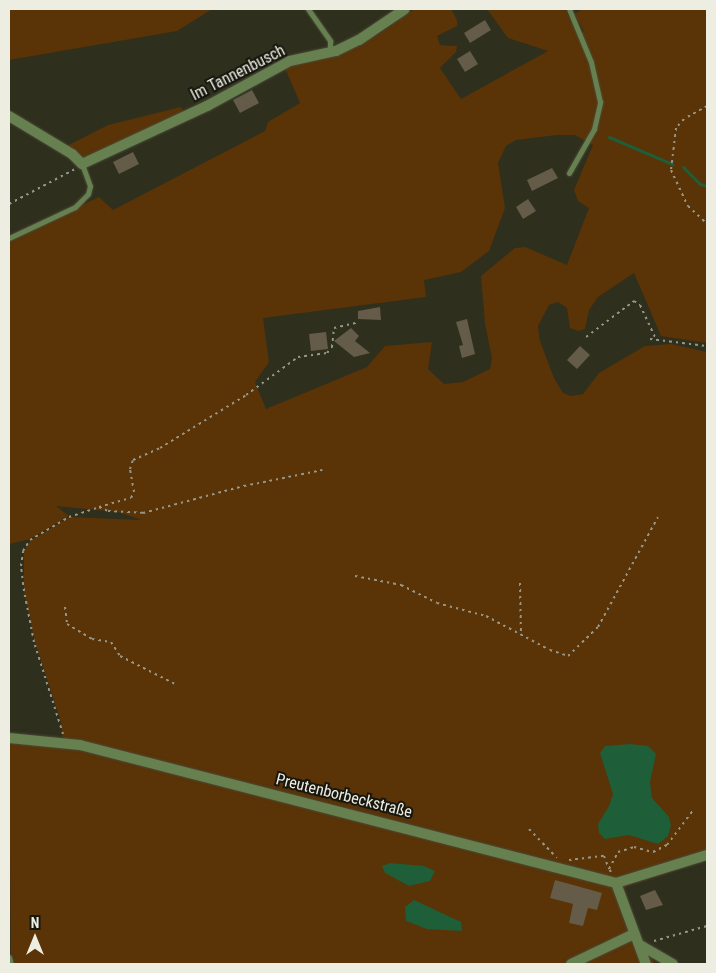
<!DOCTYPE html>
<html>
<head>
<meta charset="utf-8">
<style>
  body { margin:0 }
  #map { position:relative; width:716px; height:973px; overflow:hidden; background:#2f2f1d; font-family:"Roboto Condensed",sans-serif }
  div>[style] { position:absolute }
  .green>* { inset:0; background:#5a3306 }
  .water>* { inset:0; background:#1e5e38 }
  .stream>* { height:3px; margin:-1.5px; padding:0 1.5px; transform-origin:1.5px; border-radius:1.5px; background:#1e5e38 }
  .building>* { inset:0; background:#645b49 }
  .path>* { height:2px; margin-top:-1px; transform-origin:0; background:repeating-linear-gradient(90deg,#979789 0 2.5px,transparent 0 6.5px) }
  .roads { filter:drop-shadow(0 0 1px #4a4a39) drop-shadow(0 0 1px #4a4a39) }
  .service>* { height:5px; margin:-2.5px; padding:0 2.5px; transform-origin:2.5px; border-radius:2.5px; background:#66804f }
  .minor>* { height:10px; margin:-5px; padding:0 5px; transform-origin:5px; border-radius:5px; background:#66804f }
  span { translate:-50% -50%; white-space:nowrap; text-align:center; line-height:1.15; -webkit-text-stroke:4px #17170f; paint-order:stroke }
  .street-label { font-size:16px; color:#edede2 }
  .frame { position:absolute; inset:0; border:10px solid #edede2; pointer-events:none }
  .north { position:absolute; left:10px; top:913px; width:50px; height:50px; -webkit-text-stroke:4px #17170f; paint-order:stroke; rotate:0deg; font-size:14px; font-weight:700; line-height:20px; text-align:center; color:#edede2 }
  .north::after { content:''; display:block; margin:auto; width:18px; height:22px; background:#edede2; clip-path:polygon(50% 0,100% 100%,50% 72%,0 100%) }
</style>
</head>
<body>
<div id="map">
  <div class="green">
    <i style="clip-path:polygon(9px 9px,212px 9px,177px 31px,9px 60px)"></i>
    <i style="clip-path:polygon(evenodd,414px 9px,451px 9px,457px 20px,457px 26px,437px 36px,440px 45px,457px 46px,456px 52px,440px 68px,461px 99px,548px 51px,508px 38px,487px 9px,565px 9px,578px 35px,584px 31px,574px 14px,583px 9px,707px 9px,707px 343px,661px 336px,634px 273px,598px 297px,589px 310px,585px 329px,578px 331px,570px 328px,567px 308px,558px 302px,549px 305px,538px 326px,540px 341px,554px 378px,563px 393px,571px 396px,583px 394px,599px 373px,645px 346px,671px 344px,707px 352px,707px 860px,624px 887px,639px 937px,655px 964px,11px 964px,9px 738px,63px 741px,61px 722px,35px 642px,24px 591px,24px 551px,30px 541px,69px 517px,142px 520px,118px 512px,56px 506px,69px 516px,30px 539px,9px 544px,9px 239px,99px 197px,113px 210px,265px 131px,268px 122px,300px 103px,285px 68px,346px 51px,379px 34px,414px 9px,557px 135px,575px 135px,593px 145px,574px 190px,578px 201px,589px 208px,567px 265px,525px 247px,515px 248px,481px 276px,485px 324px,492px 358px,490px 369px,463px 382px,444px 384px,428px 369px,432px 342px,385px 346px,367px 367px,266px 409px,255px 382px,269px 362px,263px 318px,426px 297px,424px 280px,461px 272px,489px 251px,505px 208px,498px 163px,506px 146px,516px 140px,557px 135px)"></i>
    <i style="clip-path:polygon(181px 107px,186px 116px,83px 162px,67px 146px,108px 125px)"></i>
  </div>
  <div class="water">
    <i style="clip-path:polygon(630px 744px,648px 746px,656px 754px,650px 782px,652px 798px,669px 817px,671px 826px,668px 836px,658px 844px,629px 835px,605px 839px,599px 833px,598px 824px,609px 806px,613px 794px,600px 753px,605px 746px)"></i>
    <i style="clip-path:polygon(390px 863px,424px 866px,435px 871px,430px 881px,409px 886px,385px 873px,382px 866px)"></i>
    <i style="clip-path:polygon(414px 900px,461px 922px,462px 931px,427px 929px,406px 921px,405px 907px)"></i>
  </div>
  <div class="stream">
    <i style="left:609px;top:137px;width:69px;rotate:23.2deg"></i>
    <i style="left:683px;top:167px;width:24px;rotate:45deg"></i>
    <i style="left:700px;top:184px;width:7px;rotate:16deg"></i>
  </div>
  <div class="building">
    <i style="clip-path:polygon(485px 20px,491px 30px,470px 43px,464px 33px)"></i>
    <i style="clip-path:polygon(470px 51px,478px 64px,465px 72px,457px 59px)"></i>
    <i style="clip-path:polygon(252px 90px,259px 103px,240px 113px,233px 100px)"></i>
    <i style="clip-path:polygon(133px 152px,139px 164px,119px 174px,113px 162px)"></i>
    <i style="clip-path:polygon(552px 168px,558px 178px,532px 191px,527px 180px)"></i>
    <i style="clip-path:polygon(528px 199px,536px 211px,523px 219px,516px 207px)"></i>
    <i style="clip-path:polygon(380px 307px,381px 320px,358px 319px,358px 311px)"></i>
    <i style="clip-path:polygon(467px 319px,475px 354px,462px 358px,459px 346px,463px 345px,456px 322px)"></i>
    <i style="clip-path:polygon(351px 328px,359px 336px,355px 341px,370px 353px,354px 357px,334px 341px)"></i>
    <i style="clip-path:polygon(326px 332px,328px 349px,311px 351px,309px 334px)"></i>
    <i style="clip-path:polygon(580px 346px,590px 355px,577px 369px,567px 360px)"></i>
    <i style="clip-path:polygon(555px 880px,602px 893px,597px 910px,588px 908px,583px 926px,569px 923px,573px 904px,550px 898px)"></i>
    <i style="clip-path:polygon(655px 890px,663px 905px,646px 910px,640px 896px)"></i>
  </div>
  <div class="path">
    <i style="left:707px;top:106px;width:26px;rotate:151deg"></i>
    <i style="left:684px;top:119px;width:12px;rotate:132deg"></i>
    <i style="left:676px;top:128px;width:42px;rotate:96.8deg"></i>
    <i style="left:671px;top:170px;width:40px;rotate:65deg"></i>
    <i style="left:688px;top:206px;width:26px;rotate:43deg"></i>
    <i style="left:9px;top:204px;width:75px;rotate:-27.9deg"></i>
    <i style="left:586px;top:337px;width:60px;rotate:-36.9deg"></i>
    <i style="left:634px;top:301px;width:7px;rotate:34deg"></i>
    <i style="left:640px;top:305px;width:38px;rotate:65deg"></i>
    <i style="left:650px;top:339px;width:57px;rotate:7deg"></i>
    <i style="left:99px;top:507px;width:33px;rotate:-16deg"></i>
    <i style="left:131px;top:498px;width:7px;rotate:-63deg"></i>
    <i style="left:134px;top:492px;width:23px;rotate:-100deg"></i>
    <i style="left:130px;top:469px;width:9px;rotate:-72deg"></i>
    <i style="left:133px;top:460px;width:30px;rotate:-24deg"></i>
    <i style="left:160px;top:448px;width:101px;rotate:-31.6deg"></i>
    <i style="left:246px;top:395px;width:64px;rotate:-36.2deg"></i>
    <i style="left:298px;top:357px;width:29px;rotate:-8deg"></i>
    <i style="left:327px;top:353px;width:8px;rotate:-50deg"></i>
    <i style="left:332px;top:347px;width:19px;rotate:-84deg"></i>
    <i style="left:334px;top:328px;width:23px;rotate:-13deg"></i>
    <i style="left:355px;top:576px;width:47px;rotate:11.1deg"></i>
    <i style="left:401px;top:585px;width:40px;rotate:26.6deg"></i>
    <i style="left:437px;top:603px;width:51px;rotate:14.9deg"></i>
    <i style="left:486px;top:616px;width:72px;rotate:28deg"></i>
    <i style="left:550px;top:650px;width:19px;rotate:18deg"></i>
    <i style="left:568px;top:656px;width:42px;rotate:-44deg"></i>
    <i style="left:598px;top:627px;width:125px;rotate:-61.4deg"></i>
    <i style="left:520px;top:583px;width:51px;rotate:88.9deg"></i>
    <i style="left:65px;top:607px;width:17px;rotate:83deg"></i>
    <i style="left:67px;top:624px;width:29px;rotate:31deg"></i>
    <i style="left:92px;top:639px;width:19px;rotate:9deg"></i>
    <i style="left:111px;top:642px;width:17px;rotate:57deg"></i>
    <i style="left:120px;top:656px;width:62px;rotate:27deg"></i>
    <i style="left:63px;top:734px;width:96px;rotate:-107.5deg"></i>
    <i style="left:34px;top:642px;width:52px;rotate:-101.1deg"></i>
    <i style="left:24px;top:591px;width:25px;rotate:-97deg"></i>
    <i style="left:21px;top:566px;width:15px;rotate:-82deg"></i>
    <i style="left:23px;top:551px;width:13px;rotate:-58deg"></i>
    <i style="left:30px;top:540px;width:45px;rotate:-30.5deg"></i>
    <i style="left:69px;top:517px;width:32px;rotate:-18deg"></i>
    <i style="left:99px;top:507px;width:10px;rotate:24deg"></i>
    <i style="left:108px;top:511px;width:35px;rotate:3deg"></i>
    <i style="left:143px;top:513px;width:105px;rotate:-15deg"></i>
    <i style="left:244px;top:486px;width:80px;rotate:-11.6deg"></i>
    <i style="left:529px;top:829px;width:40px;rotate:46deg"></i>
    <i style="left:569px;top:860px;width:35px;rotate:-7deg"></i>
    <i style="left:604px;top:856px;width:14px;rotate:69deg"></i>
    <i style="left:611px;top:872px;width:4px;rotate:-124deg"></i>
    <i style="left:609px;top:869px;width:19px;rotate:-62deg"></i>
    <i style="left:618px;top:852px;width:17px;rotate:-17deg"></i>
    <i style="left:634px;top:847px;width:20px;rotate:15deg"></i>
    <i style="left:653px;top:852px;width:16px;rotate:-27deg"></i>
    <i style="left:667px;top:845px;width:45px;rotate:-53.1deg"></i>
    <i style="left:654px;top:941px;width:55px;rotate:-15.8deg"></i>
  </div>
  <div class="roads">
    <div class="service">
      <i style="left:308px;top:9px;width:39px;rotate:55deg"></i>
      <i style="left:330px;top:41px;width:11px;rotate:90deg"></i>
      <i style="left:569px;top:173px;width:51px;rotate:-60.4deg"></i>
      <i style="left:594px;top:129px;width:28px;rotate:-77deg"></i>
      <i style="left:600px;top:102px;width:41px;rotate:-102.7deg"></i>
      <i style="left:591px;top:62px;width:57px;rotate:-112.5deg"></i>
      <i style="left:9px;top:238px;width:73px;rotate:-25.2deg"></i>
      <i style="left:75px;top:207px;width:18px;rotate:-45deg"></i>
      <i style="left:88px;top:194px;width:8px;rotate:-76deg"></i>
      <i style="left:90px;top:186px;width:23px;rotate:-110deg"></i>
      <i style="left:9px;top:957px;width:7px;rotate:74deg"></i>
    </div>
    <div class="minor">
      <i style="left:9px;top:116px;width:74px;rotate:31.1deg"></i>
      <i style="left:72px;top:154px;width:14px;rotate:45deg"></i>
      <i style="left:82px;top:164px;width:138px;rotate:-24.9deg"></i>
      <i style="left:207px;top:106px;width:94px;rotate:-28.5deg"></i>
      <i style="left:290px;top:61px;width:47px;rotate:-12.3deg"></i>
      <i style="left:336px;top:51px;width:25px;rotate:-26deg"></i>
      <i style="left:359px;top:40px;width:55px;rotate:-34deg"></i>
      <i style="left:9px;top:738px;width:71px;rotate:5.6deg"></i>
      <i style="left:80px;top:745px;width:553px;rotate:14.44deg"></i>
      <i style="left:616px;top:883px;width:95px;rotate:-17.1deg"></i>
      <i style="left:616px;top:883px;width:86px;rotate:69.7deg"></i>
      <i style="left:640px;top:945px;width:38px;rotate:30deg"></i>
      <i style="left:571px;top:964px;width:70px;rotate:-25.5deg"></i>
    </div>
  </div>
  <div class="street-label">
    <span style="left:238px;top:73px;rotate:-27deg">Im Tannenbusch</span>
    <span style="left:344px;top:796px;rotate:14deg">Preutenborbeckstraße</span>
  </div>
  <div class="frame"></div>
  <div class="north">N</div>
</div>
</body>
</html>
